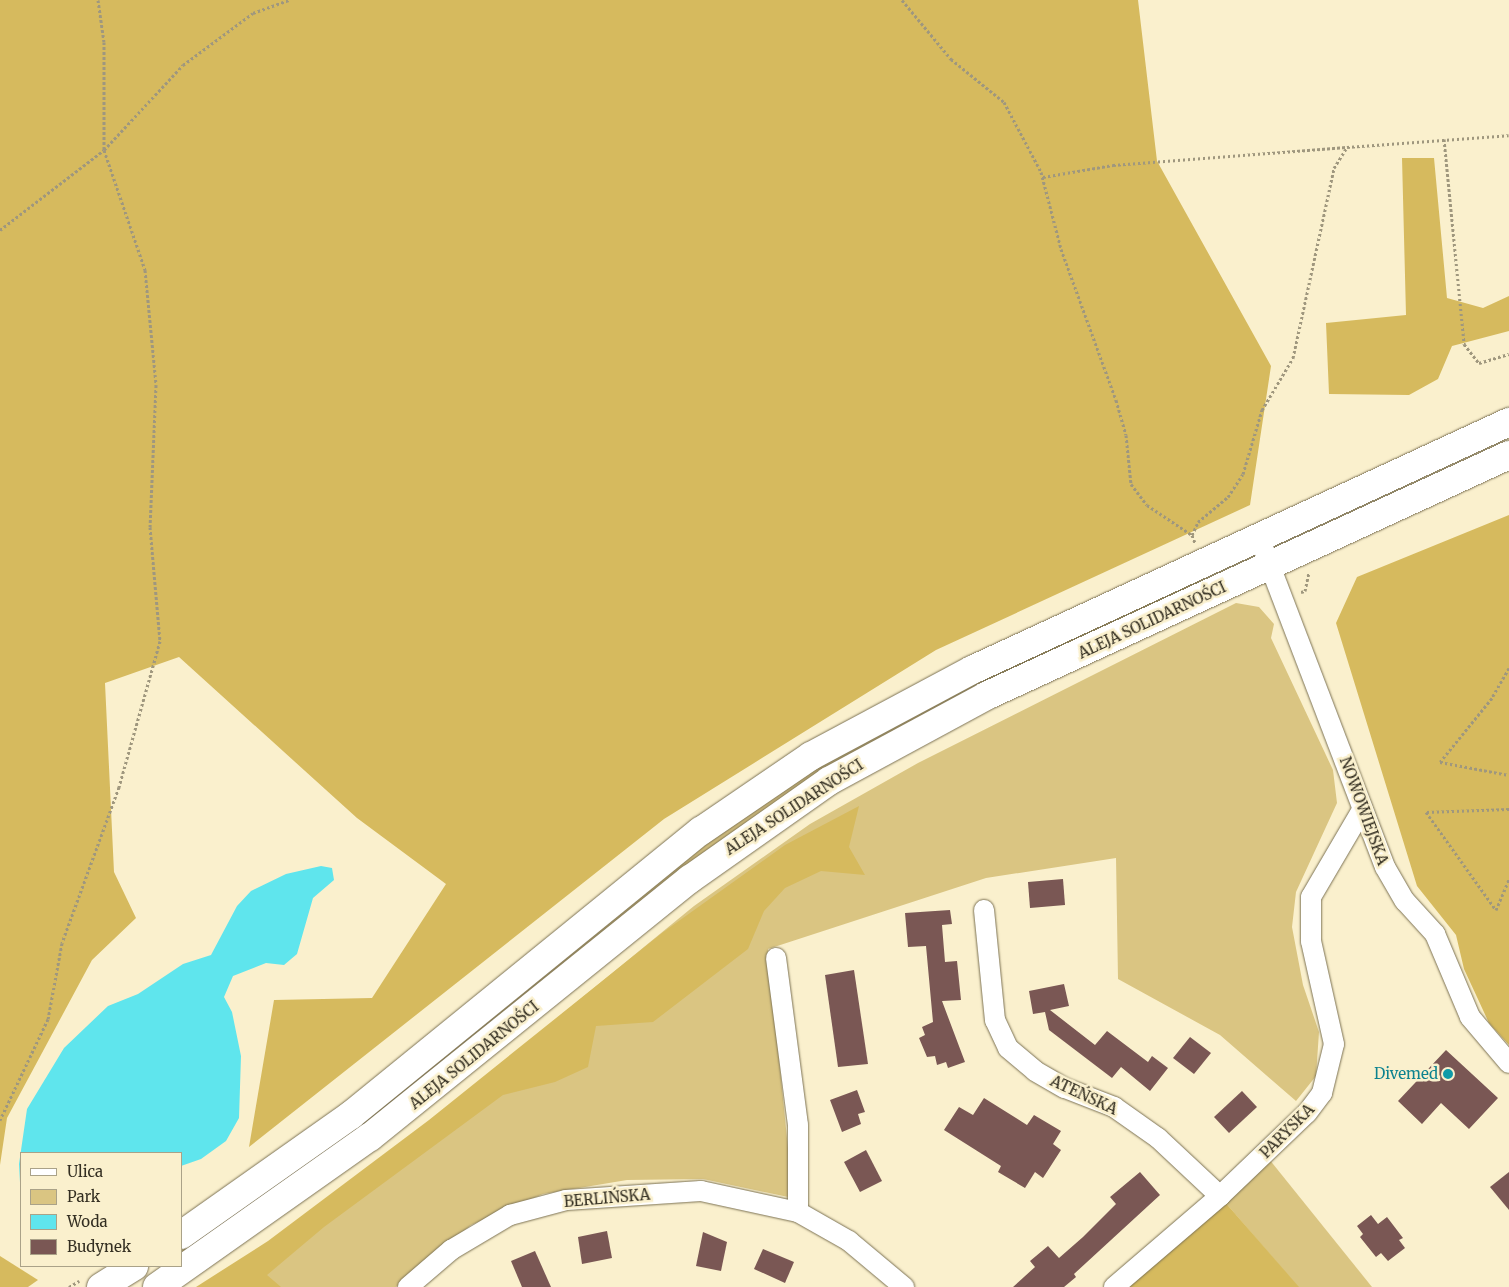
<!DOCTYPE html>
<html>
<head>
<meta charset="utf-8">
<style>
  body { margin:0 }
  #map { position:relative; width:1509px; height:1287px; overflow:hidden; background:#faf0cd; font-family:Merriweather,serif }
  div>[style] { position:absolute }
  .green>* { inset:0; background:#dac582 }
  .forest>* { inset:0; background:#d6ba5e }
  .water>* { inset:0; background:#5fe5ed }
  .building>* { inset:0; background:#7a5754 }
  .path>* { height:3px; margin-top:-1.5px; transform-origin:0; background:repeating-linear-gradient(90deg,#9f977e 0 2.5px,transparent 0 5px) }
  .roads { filter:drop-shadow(0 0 1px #7c7254) drop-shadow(0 0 1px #7c7254) }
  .street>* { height:20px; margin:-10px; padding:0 10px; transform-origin:10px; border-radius:10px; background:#fff }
  .secondary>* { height:28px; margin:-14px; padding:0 14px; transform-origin:14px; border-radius:14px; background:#fff }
  .dots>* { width:14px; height:14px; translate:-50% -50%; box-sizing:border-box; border:2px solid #faf0cd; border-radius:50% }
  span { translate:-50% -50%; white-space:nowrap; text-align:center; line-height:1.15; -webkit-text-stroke:5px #faf0cd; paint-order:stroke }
  .street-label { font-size:15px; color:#332e21 }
  .culture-label { font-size:15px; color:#0d838f }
  .right { translate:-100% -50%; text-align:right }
  .legend { position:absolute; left:20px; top:1152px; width:162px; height:115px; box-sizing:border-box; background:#faf0cd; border:1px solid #aaa288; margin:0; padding:6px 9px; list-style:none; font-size:15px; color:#332e21 }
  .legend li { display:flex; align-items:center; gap:10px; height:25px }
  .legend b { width:25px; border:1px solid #aaa288 }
</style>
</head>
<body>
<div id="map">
  <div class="green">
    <i style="clip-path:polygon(1197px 576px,1201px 586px,982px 687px,458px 1057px,181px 1259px,181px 1247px,729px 823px,874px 731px)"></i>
    <i style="clip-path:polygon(1236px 603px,1259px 607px,1274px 624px,1271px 638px,1333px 770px,1337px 803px,1296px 892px,1292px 927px,1303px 985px,1319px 1032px,1316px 1076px,1296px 1101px,1220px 1035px,1118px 979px,1116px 858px,986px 878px,768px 949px,793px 1198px,703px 1179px,627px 1180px,543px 1194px,471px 1225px,396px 1287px,229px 1287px,694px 906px,810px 824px,918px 763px)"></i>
    <i style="clip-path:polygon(1269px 1159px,1372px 1287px,1298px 1287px,1224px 1201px)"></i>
  </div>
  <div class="forest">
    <i style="clip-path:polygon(0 0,1138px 0,1157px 161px,1271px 366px,1250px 505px,936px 650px,664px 819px,249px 1147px,274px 1000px,372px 998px,446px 884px,357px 818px,179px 657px,105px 683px,114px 872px,136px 918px,92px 960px,7px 1118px,0 1165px)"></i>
    <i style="clip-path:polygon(1402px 158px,1434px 158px,1447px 298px,1483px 308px,1509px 296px,1509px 331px,1452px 346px,1438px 379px,1409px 395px,1329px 394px,1326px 323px,1406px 315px)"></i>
    <i style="clip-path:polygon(1509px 515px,1509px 1045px,1489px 1023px,1464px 969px,1456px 935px,1417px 886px,1336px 623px,1357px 577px)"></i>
    <i style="clip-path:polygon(859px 806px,849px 847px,865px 875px,821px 871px,785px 888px,764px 911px,748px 949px,653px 1022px,596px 1026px,588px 1067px,555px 1082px,503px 1095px,324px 1227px,267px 1275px,281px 1287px,196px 1287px,268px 1241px,429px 1120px,662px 933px,785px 845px)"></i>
    <i style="clip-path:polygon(1224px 1201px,1299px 1287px,1124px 1287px)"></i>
    <i style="clip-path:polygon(0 1256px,38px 1280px,28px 1287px,0 1287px)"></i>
  </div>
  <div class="water">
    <i style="clip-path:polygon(321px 866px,332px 868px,334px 880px,313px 898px,297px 954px,284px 965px,266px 963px,233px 976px,224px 997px,232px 1012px,241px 1056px,239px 1118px,226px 1141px,201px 1159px,181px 1166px,181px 1153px,21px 1153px,21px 1201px,19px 1164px,27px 1109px,64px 1048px,108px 1006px,138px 994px,183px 964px,211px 955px,237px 906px,251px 891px,286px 874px)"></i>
  </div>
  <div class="building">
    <i style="clip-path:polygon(1063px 879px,1065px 905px,1030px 908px,1028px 882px)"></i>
    <i style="clip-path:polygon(950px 910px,952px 924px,942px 925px,945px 962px,957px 961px,961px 1000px,942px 1001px,965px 1062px,948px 1068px,946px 1062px,937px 1065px,935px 1056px,927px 1057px,919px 1038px,925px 1035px,922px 1027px,933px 1022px,926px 946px,908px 947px,905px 913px)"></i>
    <i style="clip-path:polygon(854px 970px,868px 1064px,838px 1067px,825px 975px)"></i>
    <i style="clip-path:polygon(1064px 984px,1069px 1006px,1050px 1010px,1095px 1045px,1107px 1031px,1148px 1062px,1152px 1056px,1168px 1068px,1150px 1091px,1121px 1067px,1112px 1078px,1049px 1030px,1045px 1012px,1033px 1014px,1029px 991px)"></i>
    <i style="clip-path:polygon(1190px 1037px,1211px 1053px,1194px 1074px,1173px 1058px)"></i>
    <i style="clip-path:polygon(1446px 1050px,1498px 1098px,1469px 1129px,1441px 1103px,1422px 1124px,1398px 1101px)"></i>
    <i style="clip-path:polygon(857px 1090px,865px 1112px,858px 1114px,861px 1124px,842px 1132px,830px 1100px)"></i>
    <i style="clip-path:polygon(1242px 1091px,1257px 1107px,1229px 1133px,1214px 1117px)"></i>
    <i style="clip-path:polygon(984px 1098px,1027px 1125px,1034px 1115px,1061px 1131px,1053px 1144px,1061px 1150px,1043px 1178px,1035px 1172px,1025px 1188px,998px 1172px,1001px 1166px,944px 1130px,959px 1107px,973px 1115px)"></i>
    <i style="clip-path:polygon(866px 1150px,882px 1181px,860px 1192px,844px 1162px)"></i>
    <i style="clip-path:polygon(1140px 1172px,1160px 1195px,1074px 1274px,1076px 1277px,1064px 1287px,1013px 1287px,1035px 1267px,1030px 1261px,1048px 1246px,1059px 1258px,1083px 1237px,1116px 1204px,1110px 1197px)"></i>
    <i style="clip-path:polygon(1509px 1172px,1509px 1210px,1490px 1187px)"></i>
    <i style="clip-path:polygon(1371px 1215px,1378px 1224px,1387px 1217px,1403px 1238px,1399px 1240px,1405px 1248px,1388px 1261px,1381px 1253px,1376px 1257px,1360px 1237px,1363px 1234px,1357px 1226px)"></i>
    <i style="clip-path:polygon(607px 1231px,612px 1258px,582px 1264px,578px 1237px)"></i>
    <i style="clip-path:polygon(703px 1232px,727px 1242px,721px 1271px,696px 1266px)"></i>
    <i style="clip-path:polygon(763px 1249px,794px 1262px,785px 1283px,754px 1269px)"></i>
    <i style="clip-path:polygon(535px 1251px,551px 1287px,522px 1287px,511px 1261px)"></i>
  </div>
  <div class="path">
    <i style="left:98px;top:0;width:42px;rotate:81.9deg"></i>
    <i style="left:104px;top:42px;width:108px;rotate:90deg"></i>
    <i style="left:104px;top:150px;width:116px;rotate:-47.1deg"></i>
    <i style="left:183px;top:65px;width:87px;rotate:-36.6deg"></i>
    <i style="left:253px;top:13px;width:38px;rotate:-20deg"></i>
    <i style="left:902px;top:0;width:77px;rotate:50.3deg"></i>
    <i style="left:951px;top:59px;width:68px;rotate:39.1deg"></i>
    <i style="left:1004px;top:102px;width:79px;rotate:62.1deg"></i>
    <i style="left:1041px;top:172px;width:80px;rotate:75.4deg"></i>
    <i style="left:1061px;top:249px;width:161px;rotate:70deg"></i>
    <i style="left:1116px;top:400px;width:36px;rotate:74deg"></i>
    <i style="left:1126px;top:435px;width:49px;rotate:84.2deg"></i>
    <i style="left:1131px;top:484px;width:26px;rotate:53deg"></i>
    <i style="left:1147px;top:505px;width:54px;rotate:33.7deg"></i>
    <i style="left:1192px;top:535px;width:9px;rotate:69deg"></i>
    <i style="left:1444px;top:139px;width:206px;rotate:84.4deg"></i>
    <i style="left:1464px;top:344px;width:24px;rotate:52deg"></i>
    <i style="left:1479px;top:363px;width:31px;rotate:-17deg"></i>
    <i style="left:1043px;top:177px;width:71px;rotate:-9.7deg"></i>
    <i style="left:1113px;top:165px;width:234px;rotate:-4.4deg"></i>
    <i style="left:0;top:230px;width:131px;rotate:-37.6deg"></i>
    <i style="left:104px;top:150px;width:127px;rotate:71.1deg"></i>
    <i style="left:145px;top:270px;width:116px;rotate:84.5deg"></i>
    <i style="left:156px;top:385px;width:142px;rotate:92.4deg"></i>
    <i style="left:150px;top:527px;width:114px;rotate:85deg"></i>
    <i style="left:160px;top:641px;width:152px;rotate:105.7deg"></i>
    <i style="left:119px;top:787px;width:166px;rotate:110.1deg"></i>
    <i style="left:62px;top:943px;width:77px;rotate:100.4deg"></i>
    <i style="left:48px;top:1019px;width:112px;rotate:115.4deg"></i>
    <i style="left:1192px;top:535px;width:14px;rotate:-65deg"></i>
    <i style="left:1198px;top:522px;width:39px;rotate:-40deg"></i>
    <i style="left:1228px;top:497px;width:27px;rotate:-57deg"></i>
    <i style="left:1243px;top:474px;width:67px;rotate:-73.5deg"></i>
    <i style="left:1262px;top:410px;width:61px;rotate:-59.2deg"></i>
    <i style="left:1293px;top:358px;width:194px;rotate:-77.8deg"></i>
    <i style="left:1334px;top:168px;width:25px;rotate:-58deg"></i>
    <i style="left:1347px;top:147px;width:162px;rotate:-4.2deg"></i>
    <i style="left:1301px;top:592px;width:4px;rotate:-14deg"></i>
    <i style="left:1305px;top:591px;width:19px;rotate:-78deg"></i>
    <i style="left:1509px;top:668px;width:34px;rotate:120deg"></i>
    <i style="left:1492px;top:698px;width:82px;rotate:129.1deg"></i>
    <i style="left:1440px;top:762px;width:70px;rotate:10.7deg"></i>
    <i style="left:1509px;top:809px;width:83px;rotate:177.9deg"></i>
    <i style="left:1426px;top:812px;width:120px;rotate:54.5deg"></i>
    <i style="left:1496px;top:910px;width:33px;rotate:-67deg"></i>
    <i style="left:69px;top:1287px;width:12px;rotate:-31deg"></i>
  </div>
  <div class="roads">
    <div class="street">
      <i style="left:1259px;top:537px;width:353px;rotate:69.1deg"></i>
      <i style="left:1385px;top:867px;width:39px;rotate:60deg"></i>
      <i style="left:1405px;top:901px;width:45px;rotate:47.7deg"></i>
      <i style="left:1435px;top:934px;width:90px;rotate:67.1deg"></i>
      <i style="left:1470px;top:1017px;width:60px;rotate:49.7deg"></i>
      <i style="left:984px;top:910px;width:111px;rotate:84.3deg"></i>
      <i style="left:995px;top:1020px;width:31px;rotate:65deg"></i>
      <i style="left:1008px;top:1048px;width:35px;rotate:40deg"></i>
      <i style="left:1035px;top:1071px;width:34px;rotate:30deg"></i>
      <i style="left:1065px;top:1088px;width:53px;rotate:21.2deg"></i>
      <i style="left:1114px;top:1107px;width:54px;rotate:35.2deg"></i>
      <i style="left:1158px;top:1138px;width:85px;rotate:43.1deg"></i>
      <i style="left:776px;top:958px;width:168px;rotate:82.5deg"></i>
      <i style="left:798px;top:1125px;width:87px;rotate:90deg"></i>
      <i style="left:408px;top:1287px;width:57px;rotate:-40.7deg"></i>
      <i style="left:451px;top:1250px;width:69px;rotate:-30.7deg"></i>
      <i style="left:510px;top:1215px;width:58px;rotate:-15deg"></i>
      <i style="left:566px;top:1200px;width:135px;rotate:-3.8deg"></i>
      <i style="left:701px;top:1191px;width:99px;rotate:12.2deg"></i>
      <i style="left:798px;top:1212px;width:59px;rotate:29.6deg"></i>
      <i style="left:849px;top:1241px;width:72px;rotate:39.9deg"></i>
      <i style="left:1114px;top:1287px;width:140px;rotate:-40.6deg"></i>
      <i style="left:1220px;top:1196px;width:120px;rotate:-43.7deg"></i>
      <i style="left:1307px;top:1113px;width:25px;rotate:-53deg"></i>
      <i style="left:1322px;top:1093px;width:50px;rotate:-76.2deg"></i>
      <i style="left:1334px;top:1044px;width:106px;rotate:-102.6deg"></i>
      <i style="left:1311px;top:941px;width:44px;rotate:-90deg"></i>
      <i style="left:1311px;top:897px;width:101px;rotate:-59.6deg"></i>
    </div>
    <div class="secondary">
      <i style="left:181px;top:1235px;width:208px;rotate:-35.2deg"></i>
      <i style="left:351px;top:1115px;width:451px;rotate:-39.1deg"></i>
      <i style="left:701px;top:831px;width:133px;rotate:-34.3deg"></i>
      <i style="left:811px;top:756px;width:183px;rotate:-28.1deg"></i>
      <i style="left:972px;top:670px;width:592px;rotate:-24.79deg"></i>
      <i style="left:101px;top:1287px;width:39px;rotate:-32deg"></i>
      <i style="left:157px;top:1287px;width:261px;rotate:-35.2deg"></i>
      <i style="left:370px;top:1137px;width:411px;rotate:-38.9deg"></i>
      <i style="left:690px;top:879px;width:170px;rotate:-35.2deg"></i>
      <i style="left:829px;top:781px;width:179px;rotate:-28.4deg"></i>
      <i style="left:986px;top:696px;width:576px;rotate:-24.74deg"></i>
    </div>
  </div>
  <div class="dots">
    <i style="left:1448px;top:1074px;background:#0f9aa8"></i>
  </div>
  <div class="street-label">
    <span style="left:1152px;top:620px;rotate:-25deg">ALEJA SOLIDARNOŚCI</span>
    <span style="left:794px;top:807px;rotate:-33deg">ALEJA SOLIDARNOŚCI</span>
    <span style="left:1364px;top:811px;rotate:70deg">NOWOWIEJSKA</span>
    <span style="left:474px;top:1055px;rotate:-39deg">ALEJA SOLIDARNOŚCI</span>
    <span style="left:1084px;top:1095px;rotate:25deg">ATEŃSKA</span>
    <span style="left:1287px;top:1131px;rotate:-45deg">PARYSKA</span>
    <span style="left:607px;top:1198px;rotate:-5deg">BERLIŃSKA</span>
  </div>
  <div class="culture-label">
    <span class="right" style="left:1438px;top:1074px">Divemed</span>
  </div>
  <ul class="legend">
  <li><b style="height:6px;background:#fff"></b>Ulica</li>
  <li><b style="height:14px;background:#dac582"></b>Park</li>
  <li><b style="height:14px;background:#5fe5ed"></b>Woda</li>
  <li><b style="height:14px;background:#7a5754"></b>Budynek</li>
  </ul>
</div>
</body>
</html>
